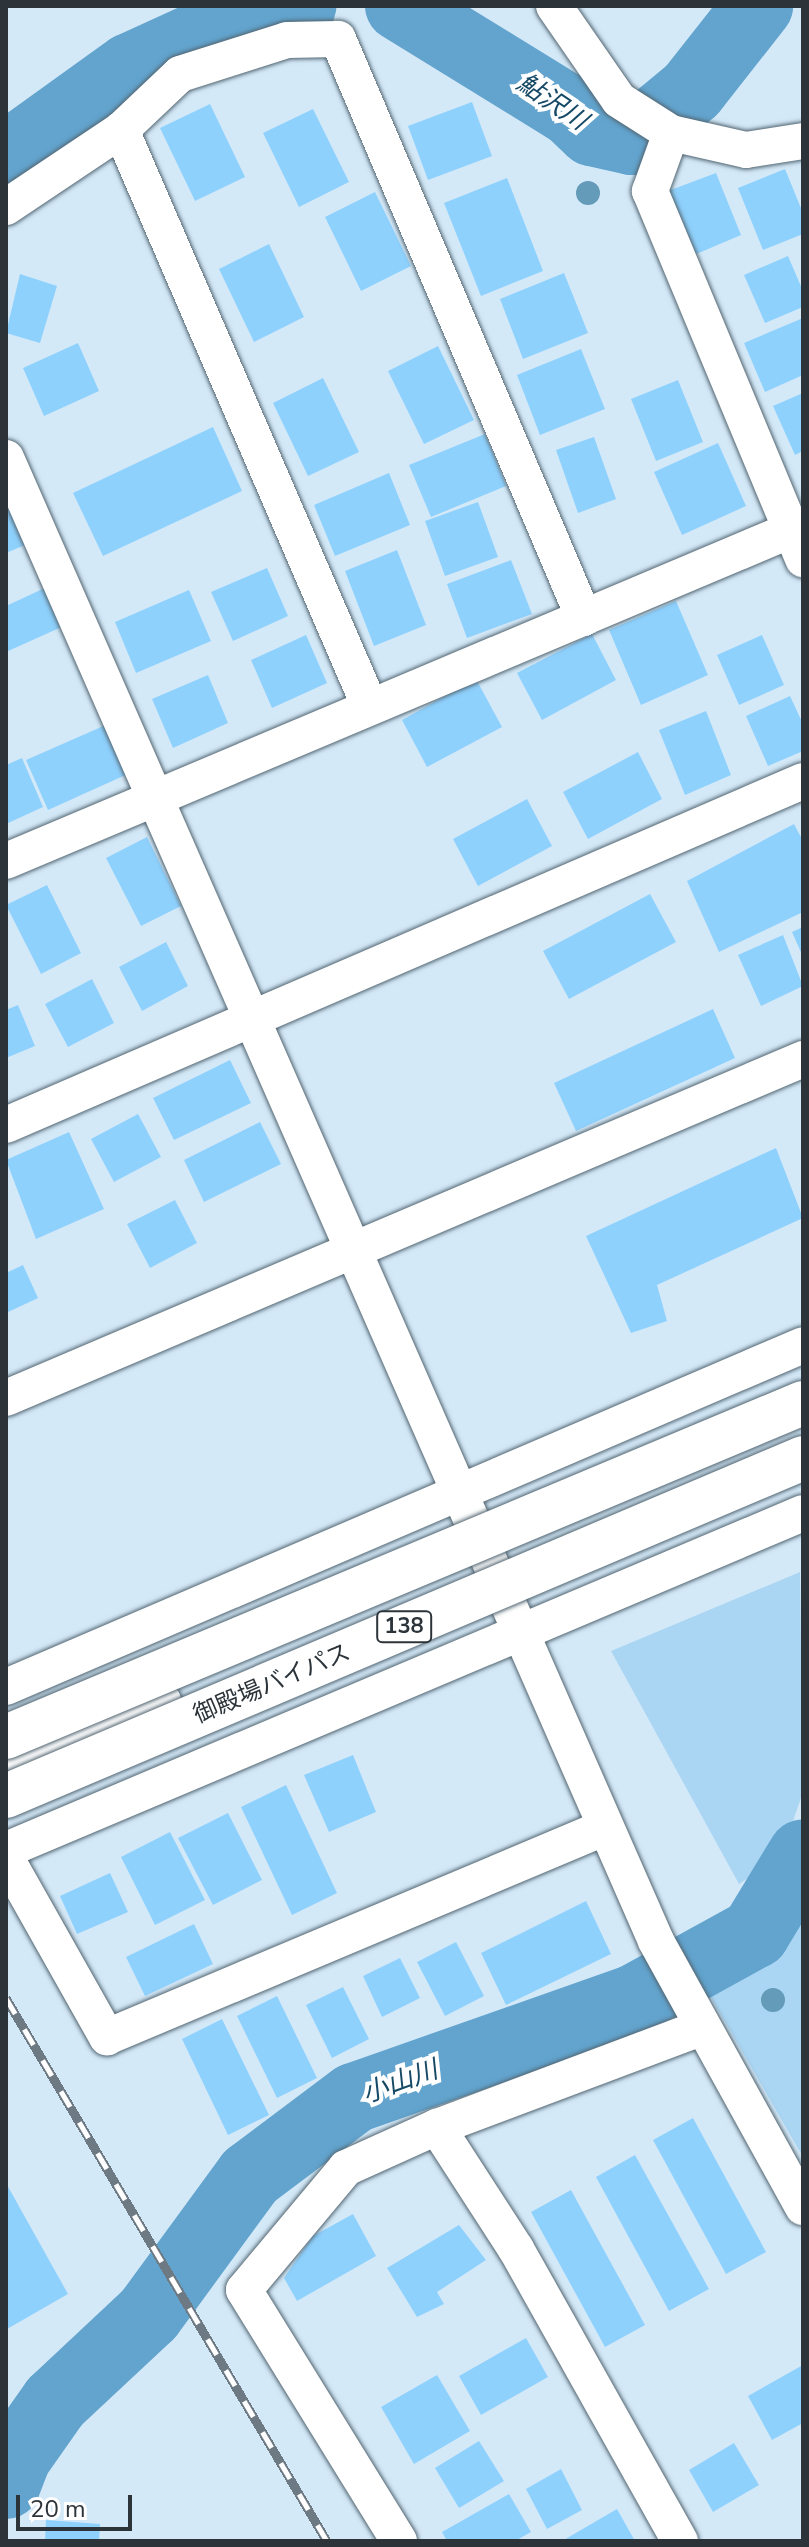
<!DOCTYPE html>
<html>
<head>
<meta charset="utf-8">
<style>
  body { margin:0 }
  #map { position:relative; width:809px; height:2547px; overflow:hidden; background:#d4e9f8; font-family:"Nunito Sans","Noto Sans JP",sans-serif }
  div>[style] { position:absolute }
  .green>* { inset:0; background:#abd6f3 }
  .river>* { height:70px; margin:-35px; padding:0 35px; transform-origin:35px; border-radius:35px; background:#62a4ce }
  .building>* { inset:0; background:#8fd1fd }
  .roads { filter:drop-shadow(0 0 2px #526571) drop-shadow(0 0 2px #526571) }
  .minor>* { height:36px; margin:-18px; padding:0 18px; transform-origin:18px; border-radius:18px; background:#fff }
  .rail>* { height:9px; margin-top:-4.5px; transform-origin:0; background:repeating-linear-gradient(90deg,#fff 0 18px,#6d7a83 0 36px); box-sizing:border-box; border-block:2px solid #6d7a83 }
  .bridges { filter:drop-shadow(0 0 2px #526571) drop-shadow(0 0 2px #526571) }
  .trunk-bridge>* { height:44px; margin:-22px; padding:0 22px; transform-origin:22px; border-radius:22px; background:#fff }
  .trees>* { width:24px; height:24px; margin:-12px; border-radius:50%; background:#639bb8 }
  span { translate:-50% -50%; white-space:nowrap; text-align:center; line-height:1.15; -webkit-text-stroke:8px #fff; paint-order:stroke }
  .shield-label span { padding:2px 6px; background:#fff; border:2px solid; border-radius:6px; -webkit-text-stroke-width:0 }
  .shield-label { font-size:22px; color:#2c343a; font-weight:700 }
  .street-label { font-size:24px; color:#2c343a }
  .water-label { font-size:26px; color:#154966; font-style:italic }
  .frame { position:absolute; inset:0; border:8px solid #2c343a; pointer-events:none }
  .scale { position:absolute; left:16px; top:2495px; width:116px; height:36px; box-sizing:border-box; border:4px solid #2c343a; border-top:0; padding-left:10px; font-size:24px; line-height:28px; white-space:nowrap; color:#2c343a; -webkit-text-stroke:6px #fff; paint-order:stroke }
</style>
</head>
<body>
<div id="map">
  <div class="green">
    <i style="clip-path:polygon(800px 1572px,803px 1792px,781px 1856px,739px 1884px,611px 1651px)"></i>
    <i style="clip-path:polygon(803px 1913px,803px 2157px,705px 1987px,784px 1943px)"></i>
  </div>
  <div class="river">
    <i style="left:400px;top:6px;width:201px;rotate:31.6deg"></i>
    <i style="left:571px;top:111px;width:29px;rotate:44deg"></i>
    <i style="left:592px;top:131px;width:41px;rotate:12.7deg"></i>
    <i style="left:632px;top:140px;width:78px;rotate:-39.8deg"></i>
    <i style="left:692px;top:90px;width:107px;rotate:-51.8deg"></i>
    <i style="left:6px;top:157px;width:153px;rotate:-35.7deg"></i>
    <i style="left:130px;top:68px;width:113px;rotate:-24.5deg"></i>
    <i style="left:233px;top:21px;width:70px;rotate:-12.4deg"></i>
    <i style="left:6px;top:2484px;width:30px;rotate:-69deg"></i>
    <i style="left:17px;top:2456px;width:66px;rotate:-54.9deg"></i>
    <i style="left:55px;top:2402px;width:129px;rotate:-43.1deg"></i>
    <i style="left:149px;top:2314px;width:171px;rotate:-53.8deg"></i>
    <i style="left:250px;top:2176px;width:130px;rotate:-36.9deg"></i>
    <i style="left:354px;top:2098px;width:298px;rotate:-19.4deg"></i>
    <i style="left:635px;top:1999px;width:137px;rotate:-28.8deg"></i>
    <i style="left:755px;top:1933px;width:92px;rotate:-58.7deg"></i>
  </div>
  <div class="building">
    <i style="clip-path:polygon(472px 102px,492px 156px,428px 180px,408px 126px)"></i>
    <i style="clip-path:polygon(210px 104px,245px 177px,195px 201px,160px 128px)"></i>
    <i style="clip-path:polygon(313px 109px,349px 182px,299px 207px,263px 133px)"></i>
    <i style="clip-path:polygon(785px 169px,803px 213px,803px 234px,763px 250px,738px 188px)"></i>
    <i style="clip-path:polygon(716px 173px,741px 235px,694px 255px,668px 191px)"></i>
    <i style="clip-path:polygon(507px 178px,543px 271px,481px 296px,444px 203px)"></i>
    <i style="clip-path:polygon(375px 192px,411px 266px,361px 291px,325px 217px)"></i>
    <i style="clip-path:polygon(269px 244px,304px 317px,254px 342px,219px 269px)"></i>
    <i style="clip-path:polygon(788px 256px,803px 291px,803px 307px,765px 323px,744px 275px)"></i>
    <i style="clip-path:polygon(564px 273px,588px 333px,523px 359px,500px 299px)"></i>
    <i style="clip-path:polygon(20px 274px,57px 286px,40px 343px,6px 333px)"></i>
    <i style="clip-path:polygon(803px 318px,803px 375px,765px 392px,744px 343px)"></i>
    <i style="clip-path:polygon(78px 343px,99px 391px,44px 416px,23px 368px)"></i>
    <i style="clip-path:polygon(438px 346px,474px 420px,424px 444px,388px 371px)"></i>
    <i style="clip-path:polygon(581px 349px,605px 409px,540px 435px,517px 375px)"></i>
    <i style="clip-path:polygon(323px 378px,359px 452px,308px 476px,273px 403px)"></i>
    <i style="clip-path:polygon(678px 380px,703px 442px,656px 461px,631px 399px)"></i>
    <i style="clip-path:polygon(803px 393px,803px 451px,795px 455px,773px 406px)"></i>
    <i style="clip-path:polygon(213px 427px,242px 491px,103px 556px,73px 493px)"></i>
    <i style="clip-path:polygon(485px 434px,506px 486px,431px 517px,409px 465px)"></i>
    <i style="clip-path:polygon(594px 437px,616px 499px,578px 513px,556px 450px)"></i>
    <i style="clip-path:polygon(718px 443px,746px 506px,682px 535px,654px 472px)"></i>
    <i style="clip-path:polygon(389px 473px,410px 525px,335px 556px,314px 505px)"></i>
    <i style="clip-path:polygon(478px 502px,498px 557px,445px 576px,425px 521px)"></i>
    <i style="clip-path:polygon(15px 503px,32px 542px,6px 553px,6px 507px)"></i>
    <i style="clip-path:polygon(397px 550px,426px 625px,374px 646px,345px 571px)"></i>
    <i style="clip-path:polygon(511px 560px,532px 614px,467px 638px,447px 584px)"></i>
    <i style="clip-path:polygon(267px 568px,288px 616px,233px 641px,211px 592px)"></i>
    <i style="clip-path:polygon(49px 586px,66px 625px,6px 652px,6px 606px)"></i>
    <i style="clip-path:polygon(189px 590px,211px 641px,136px 673px,115px 622px)"></i>
    <i style="clip-path:polygon(676px 601px,708px 675px,641px 705px,609px 630px)"></i>
    <i style="clip-path:polygon(592px 634px,616px 680px,542px 720px,517px 673px)"></i>
    <i style="clip-path:polygon(306px 635px,327px 683px,272px 708px,251px 660px)"></i>
    <i style="clip-path:polygon(762px 635px,784px 685px,739px 705px,717px 655px)"></i>
    <i style="clip-path:polygon(208px 675px,228px 723px,173px 748px,152px 699px)"></i>
    <i style="clip-path:polygon(476px 679px,502px 727px,427px 767px,402px 720px)"></i>
    <i style="clip-path:polygon(790px 696px,803px 724px,803px 751px,768px 766px,746px 716px)"></i>
    <i style="clip-path:polygon(706px 711px,731px 775px,685px 795px,659px 730px)"></i>
    <i style="clip-path:polygon(108px 724px,130px 773px,48px 810px,26px 760px)"></i>
    <i style="clip-path:polygon(638px 752px,662px 799px,588px 839px,563px 792px)"></i>
    <i style="clip-path:polygon(22px 758px,43px 807px,6px 824px,6px 765px)"></i>
    <i style="clip-path:polygon(527px 799px,552px 846px,478px 886px,453px 839px)"></i>
    <i style="clip-path:polygon(794px 824px,803px 841px,803px 912px,719px 952px,687px 881px)"></i>
    <i style="clip-path:polygon(147px 837px,181px 906px,141px 926px,106px 858px)"></i>
    <i style="clip-path:polygon(47px 885px,81px 953px,41px 974px,6px 905px)"></i>
    <i style="clip-path:polygon(650px 894px,676px 942px,569px 999px,543px 951px)"></i>
    <i style="clip-path:polygon(803px 927px,803px 957px,792px 932px)"></i>
    <i style="clip-path:polygon(783px 935px,803px 986px,761px 1006px,738px 955px)"></i>
    <i style="clip-path:polygon(166px 942px,188px 986px,142px 1011px,119px 967px)"></i>
    <i style="clip-path:polygon(92px 979px,114px 1023px,68px 1047px,45px 1004px)"></i>
    <i style="clip-path:polygon(18px 1005px,35px 1046px,6px 1058px,6px 1010px)"></i>
    <i style="clip-path:polygon(713px 1009px,735px 1058px,576px 1131px,554px 1083px)"></i>
    <i style="clip-path:polygon(230px 1060px,251px 1103px,174px 1140px,153px 1098px)"></i>
    <i style="clip-path:polygon(138px 1114px,161px 1157px,114px 1182px,91px 1139px)"></i>
    <i style="clip-path:polygon(260px 1122px,281px 1164px,204px 1202px,184px 1160px)"></i>
    <i style="clip-path:polygon(69px 1132px,104px 1209px,36px 1239px,6px 1160px)"></i>
    <i style="clip-path:polygon(776px 1148px,803px 1218px,657px 1285px,667px 1321px,631px 1333px,586px 1236px)"></i>
    <i style="clip-path:polygon(175px 1200px,197px 1243px,150px 1268px,127px 1224px)"></i>
    <i style="clip-path:polygon(23px 1265px,38px 1298px,6px 1313px,6px 1273px)"></i>
    <i style="clip-path:polygon(353px 1755px,376px 1812px,329px 1832px,304px 1775px)"></i>
    <i style="clip-path:polygon(286px 1785px,337px 1893px,292px 1915px,241px 1807px)"></i>
    <i style="clip-path:polygon(228px 1813px,262px 1880px,213px 1905px,178px 1838px)"></i>
    <i style="clip-path:polygon(170px 1832px,205px 1900px,155px 1925px,121px 1857px)"></i>
    <i style="clip-path:polygon(110px 1873px,128px 1912px,77px 1934px,60px 1896px)"></i>
    <i style="clip-path:polygon(586px 1901px,611px 1954px,506px 2005px,481px 1953px)"></i>
    <i style="clip-path:polygon(194px 1924px,213px 1964px,145px 1996px,126px 1957px)"></i>
    <i style="clip-path:polygon(456px 1942px,484px 1996px,445px 2016px,417px 1962px)"></i>
    <i style="clip-path:polygon(400px 1958px,420px 1998px,382px 2017px,363px 1976px)"></i>
    <i style="clip-path:polygon(343px 1987px,369px 2039px,332px 2058px,306px 2005px)"></i>
    <i style="clip-path:polygon(277px 1996px,317px 2078px,277px 2098px,237px 2016px)"></i>
    <i style="clip-path:polygon(222px 2019px,269px 2115px,228px 2135px,182px 2039px)"></i>
    <i style="clip-path:polygon(693px 2118px,766px 2252px,726px 2274px,653px 2140px)"></i>
    <i style="clip-path:polygon(635px 2155px,709px 2289px,669px 2311px,596px 2177px)"></i>
    <i style="clip-path:polygon(6px 2183px,68px 2294px,7px 2329px,6px 2327px)"></i>
    <i style="clip-path:polygon(571px 2190px,645px 2325px,605px 2347px,531px 2212px)"></i>
    <i style="clip-path:polygon(353px 2214px,376px 2256px,297px 2301px,284px 2278px,313px 2236px)"></i>
    <i style="clip-path:polygon(459px 2225px,486px 2260px,437px 2292px,444px 2304px,417px 2317px,387px 2268px)"></i>
    <i style="clip-path:polygon(526px 2338px,548px 2377px,481px 2415px,459px 2376px)"></i>
    <i style="clip-path:polygon(803px 2365px,803px 2423px,772px 2440px,748px 2396px)"></i>
    <i style="clip-path:polygon(437px 2375px,470px 2431px,414px 2464px,381px 2407px)"></i>
    <i style="clip-path:polygon(479px 2441px,504px 2481px,459px 2508px,435px 2468px)"></i>
    <i style="clip-path:polygon(734px 2443px,759px 2485px,713px 2512px,689px 2470px)"></i>
    <i style="clip-path:polygon(561px 2469px,582px 2510px,547px 2529px,526px 2489px)"></i>
    <i style="clip-path:polygon(509px 2494px,531px 2532px,515px 2541px,447px 2541px,442px 2532px)"></i>
    <i style="clip-path:polygon(617px 2509px,635px 2541px,562px 2541px)"></i>
    <i style="clip-path:polygon(46px 2520px,100px 2524px,99px 2541px,45px 2541px)"></i>
  </div>
  <div class="roads">
    <div class="minor">
      <i style="left:554px;top:6px;width:114px;rotate:55.3deg"></i>
      <i style="left:619px;top:100px;width:62px;rotate:32.4deg"></i>
      <i style="left:671px;top:133px;width:77px;rotate:12.8deg"></i>
      <i style="left:746px;top:150px;width:58px;rotate:-9deg"></i>
      <i style="left:121px;top:130px;width:628px;rotate:66.66deg"></i>
      <i style="left:671px;top:133px;width:62px;rotate:109.9deg"></i>
      <i style="left:650px;top:191px;width:399px;rotate:67.4deg"></i>
      <i style="left:6px;top:207px;width:138px;rotate:-33.8deg"></i>
      <i style="left:121px;top:130px;width:81px;rotate:-43.5deg"></i>
      <i style="left:180px;top:74px;width:112px;rotate:-17.6deg"></i>
      <i style="left:287px;top:40px;width:51px;rotate:-1.1deg"></i>
      <i style="left:338px;top:39px;width:629px;rotate:66.98deg"></i>
      <i style="left:6px;top:458px;width:1619px;rotate:66.33deg"></i>
      <i style="left:656px;top:1941px;width:304px;rotate:61.1deg"></i>
      <i style="left:6px;top:861px;width:852px;rotate:-22.86deg"></i>
      <i style="left:6px;top:1125px;width:868px;rotate:-23.35deg"></i>
      <i style="left:6px;top:1398px;width:866px;rotate:-23.04deg"></i>
      <i style="left:6px;top:1687px;width:867px;rotate:-23.22deg"></i>
      <i style="left:23px;top:1760px;width:152px;rotate:-22.9deg"></i>
      <i style="left:6px;top:1850px;width:865px;rotate:-22.92deg"></i>
      <i style="left:6px;top:1858px;width:206px;rotate:60.6deg"></i>
      <i style="left:107px;top:2037px;width:541px;rotate:-22.82deg"></i>
      <i style="left:437px;top:2127px;width:145px;rotate:57.1deg"></i>
      <i style="left:516px;top:2249px;width:335px;rotate:60.7deg"></i>
      <i style="left:399px;top:2541px;width:295px;rotate:-121.7deg"></i>
      <i style="left:244px;top:2290px;width:159px;rotate:-50.1deg"></i>
      <i style="left:346px;top:2168px;width:100px;rotate:-24.3deg"></i>
      <i style="left:437px;top:2127px;width:281px;rotate:-20.6deg"></i>
    </div>
  </div>
  <div class="rail">
    <i style="left:6px;top:1998px;width:631px;rotate:59.41deg"></i>
  </div>
  <div class="bridges">
    <div class="trunk-bridge">
      <i style="left:6px;top:1737px;width:864px;rotate:-22.74deg"></i>
      <i style="left:6px;top:1796px;width:866px;rotate:-22.98deg"></i>
    </div>
  </div>
  <div class="trees">
    <i style="left:588px;top:193px"></i>
    <i style="left:773px;top:2000px"></i>
  </div>
  <div class="shield-label">
    <span style="left:404px;top:1627px">138</span>
  </div>
  <div class="street-label">
    <span style="left:272px;top:1684px;rotate:-23deg">御殿場バイパス</span>
  </div>
  <div class="water-label">
    <span style="left:552px;top:102px;rotate:34deg">鮎沢川</span>
    <span style="left:400px;top:2082px;rotate:-20deg">小山川</span>
  </div>
  <div class="frame"></div>
  <div class="scale">20 m</div>
</div>
</body>
</html>
